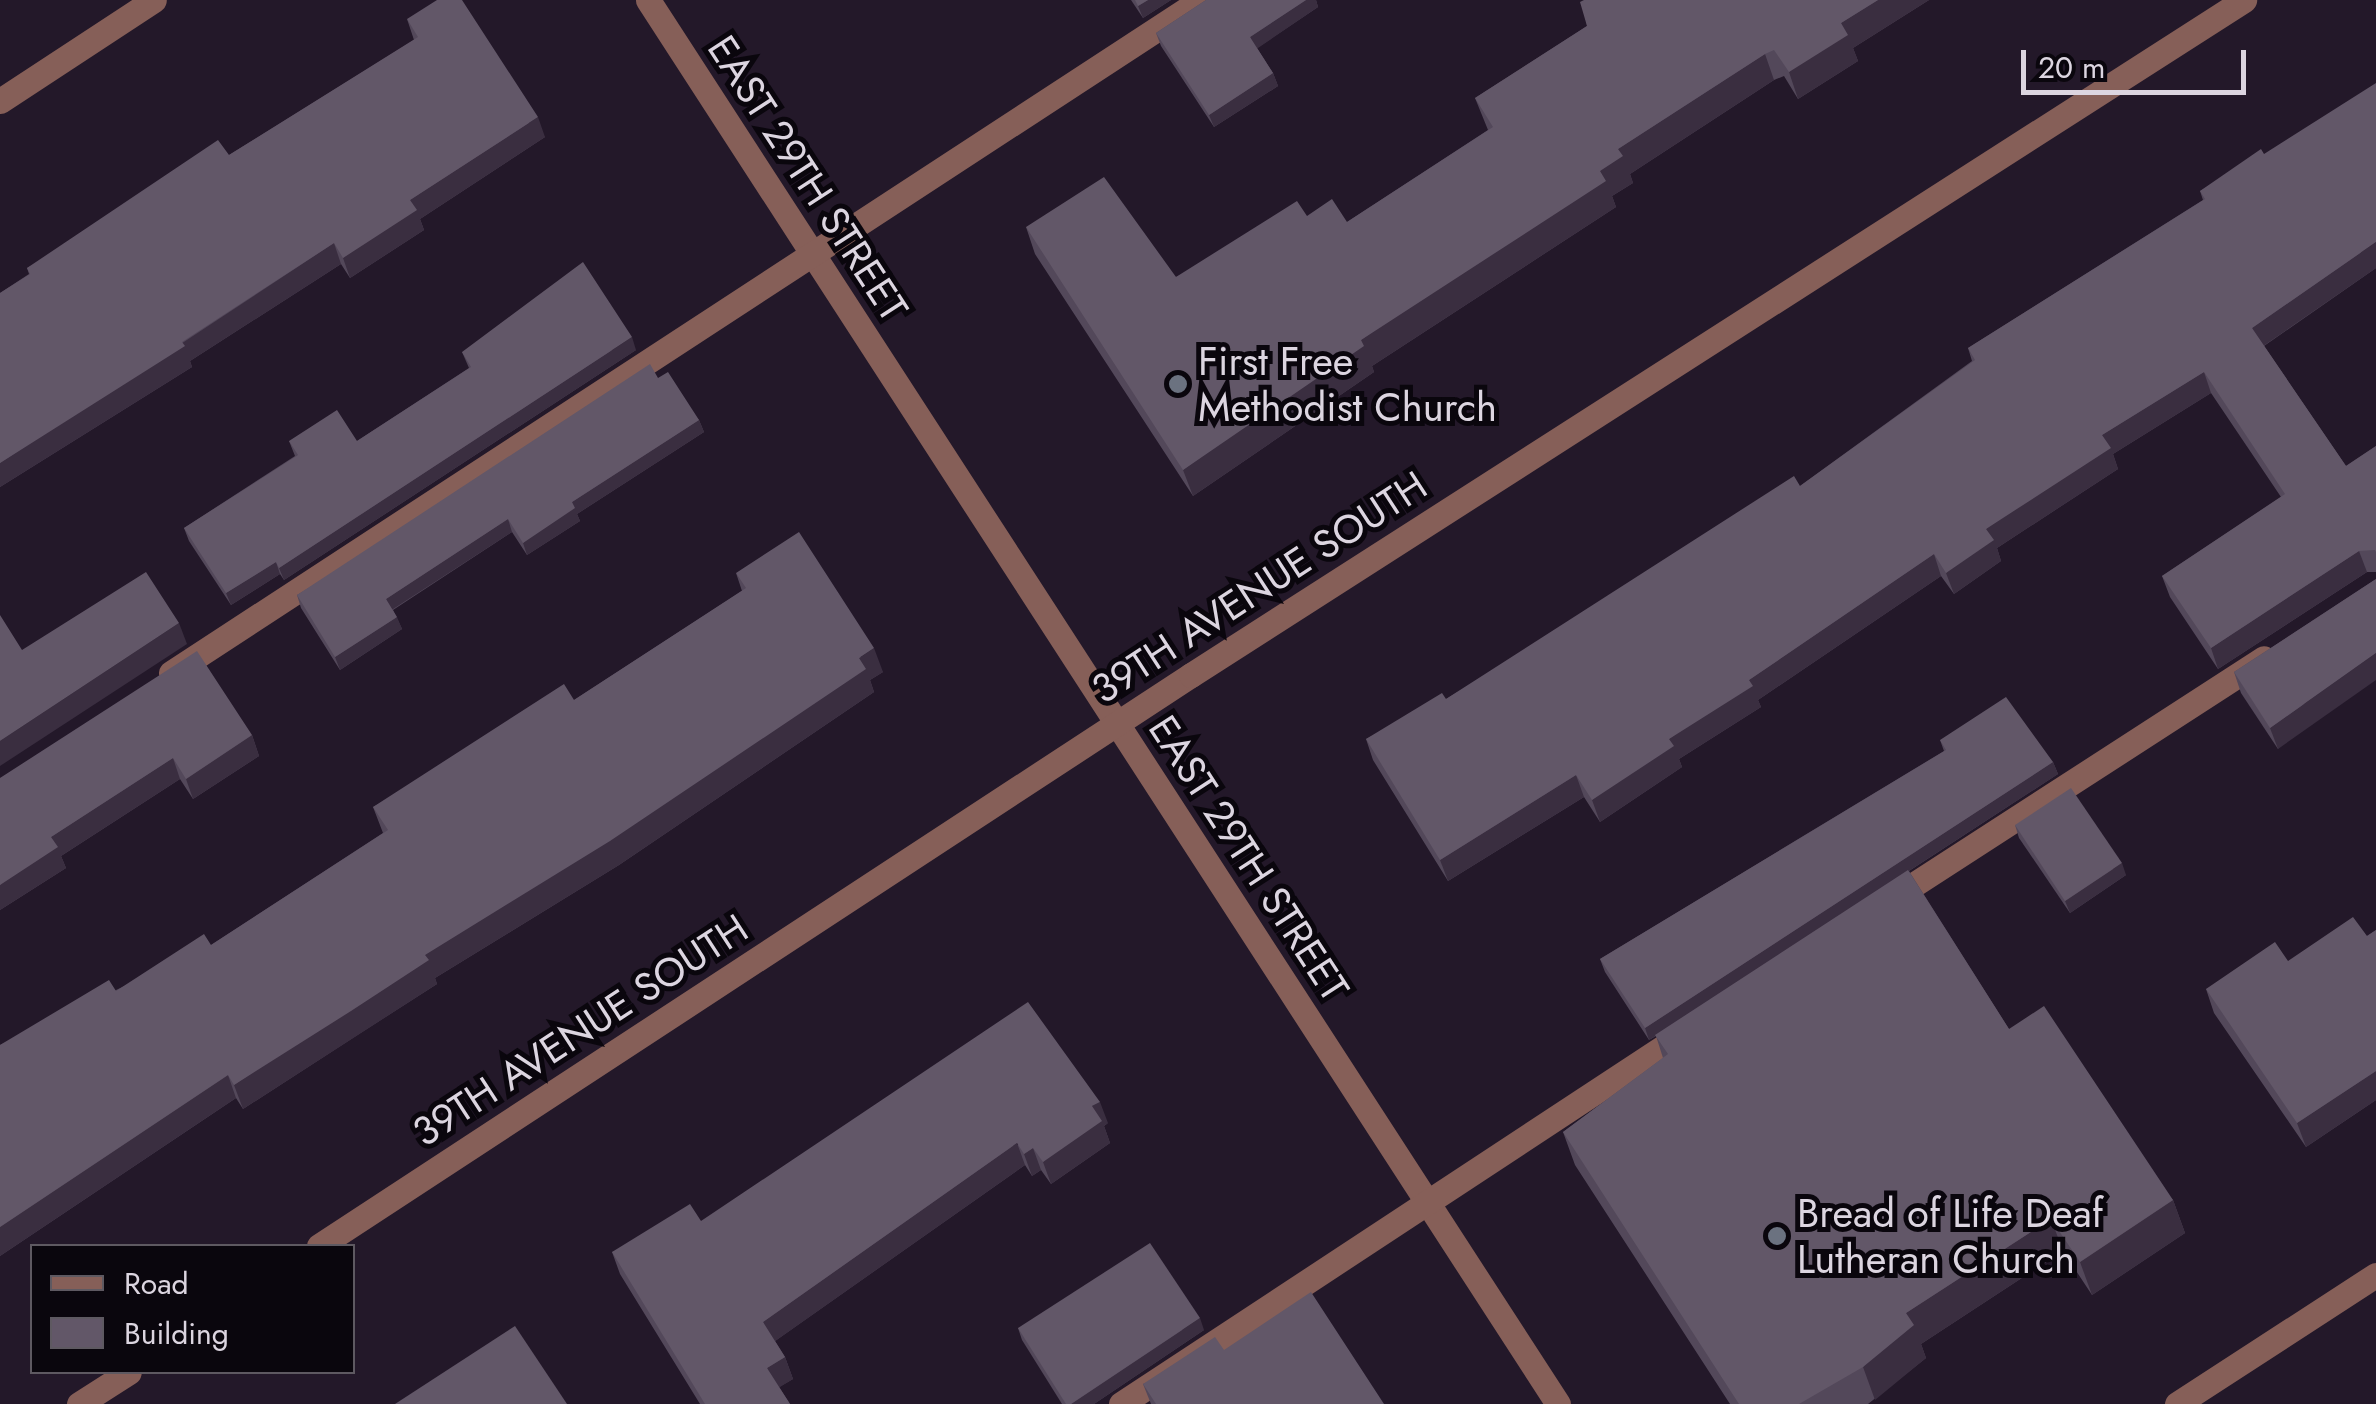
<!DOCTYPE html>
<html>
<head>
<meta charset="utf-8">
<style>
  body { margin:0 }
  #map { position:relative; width:2376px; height:1404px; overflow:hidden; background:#231829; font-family:Jost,sans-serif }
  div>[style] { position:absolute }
  .minor>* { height:25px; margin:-12.5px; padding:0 12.5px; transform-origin:12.5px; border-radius:12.5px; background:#865f58 }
  .wall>* { inset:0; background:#53485a }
  .shaded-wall>* { inset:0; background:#3a2e40 }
  .building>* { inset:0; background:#625768 }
  .dots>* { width:28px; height:28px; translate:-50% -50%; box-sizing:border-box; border:5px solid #0a060d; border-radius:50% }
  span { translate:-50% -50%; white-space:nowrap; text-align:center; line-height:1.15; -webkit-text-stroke:10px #0a060d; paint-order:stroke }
  .street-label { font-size:40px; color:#dcd5e0 }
  .poi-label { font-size:40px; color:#dcd5e0 }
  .left { translate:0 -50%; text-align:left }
  .legend { position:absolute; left:30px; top:1244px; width:325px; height:130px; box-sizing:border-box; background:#0a060d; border:2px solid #5e5961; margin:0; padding:12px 18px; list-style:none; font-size:30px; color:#dcd5e0 }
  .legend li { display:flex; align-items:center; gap:20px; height:50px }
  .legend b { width:50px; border:2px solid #5e5961 }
  .scale { position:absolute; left:2021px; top:50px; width:225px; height:45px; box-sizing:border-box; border:5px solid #dcd5e0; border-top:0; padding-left:12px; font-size:30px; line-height:35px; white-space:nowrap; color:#dcd5e0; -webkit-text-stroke:8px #0a060d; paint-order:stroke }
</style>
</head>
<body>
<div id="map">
  <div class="minor">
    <i style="left:648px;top:0;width:1673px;rotate:57.05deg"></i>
    <i style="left:0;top:101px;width:184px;rotate:-33.3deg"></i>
    <i style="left:171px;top:673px;width:1230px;rotate:-33.16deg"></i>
    <i style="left:1890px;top:900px;width:445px;rotate:-32.9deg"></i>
    <i style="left:319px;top:1246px;width:1042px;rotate:-33.22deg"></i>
    <i style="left:1191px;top:675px;width:1251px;rotate:-32.66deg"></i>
    <i style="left:79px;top:1404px;width:59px;rotate:-32.6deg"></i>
    <i style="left:1121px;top:1404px;width:680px;rotate:-33.36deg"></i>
    <i style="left:2177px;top:1404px;width:237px;rotate:-33deg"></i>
  </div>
  <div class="wall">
    <i style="clip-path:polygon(1131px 0,1171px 0,1143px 18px)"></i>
    <i style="clip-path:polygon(1206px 0,1316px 0,1318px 7px,1257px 48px,1273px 73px,1278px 86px,1214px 127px,1161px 46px,1156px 33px)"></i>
    <i style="clip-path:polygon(1584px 0,1929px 0,1853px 48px,1858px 61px,1798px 99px,1784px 76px,1774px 80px,1630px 174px,1633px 183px,1612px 196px,1616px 207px,1372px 366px,1374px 372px,1193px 496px,1035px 254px,1026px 227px,1176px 277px,1307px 216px,1347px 222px,1488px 130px,1475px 98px,1587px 26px)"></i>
    <i style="clip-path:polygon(407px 19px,545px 137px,420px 219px,424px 230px,350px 278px,341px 264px,190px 361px,192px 367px,0 487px,0 293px,29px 274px,27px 268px,229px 155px,414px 40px)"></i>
    <i style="clip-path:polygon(2264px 154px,2376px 268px,2264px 346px,2346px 466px,2376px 446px,2376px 572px,2367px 572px,2218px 669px,2170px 597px,2162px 576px,2281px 497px,2211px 393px,2113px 454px,2118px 469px,1997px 548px,2001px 561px,1954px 594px,1941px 576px,1758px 700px,1761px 707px,1679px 759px,1682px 767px,1600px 822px,1584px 797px,1448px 881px,1373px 760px,1366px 739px,1446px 699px,1800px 486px,1972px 361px,1968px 348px,2203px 200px,2200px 191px)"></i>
    <i style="clip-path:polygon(636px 350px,284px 580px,280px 574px,231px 605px,189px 541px,184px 528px,295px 456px,289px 441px,357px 441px,469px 368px,462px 352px)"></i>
    <i style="clip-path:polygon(658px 378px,699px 420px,704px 432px,577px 514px,580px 521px,527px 555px,512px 532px,393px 610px,402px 629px,340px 670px,301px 608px,297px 595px)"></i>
    <i style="clip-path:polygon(736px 573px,883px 672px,870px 680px,874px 692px,619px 865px,435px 978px,437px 984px,359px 1034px,243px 1109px,236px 1098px,0 1256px,0 1045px,211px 945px,383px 833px,373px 807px,574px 700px,742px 591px)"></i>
    <i style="clip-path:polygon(2376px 579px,2278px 749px,2241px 693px,2234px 672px)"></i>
    <i style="clip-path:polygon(252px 735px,259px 756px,193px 799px,180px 779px,61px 856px,66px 868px,0 910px,0 778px)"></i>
    <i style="clip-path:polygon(1940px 740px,2053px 762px,2058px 774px,1909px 871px,2009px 1029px,2173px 1200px,2185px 1233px,2092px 1295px,2063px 1251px,1921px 1344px,1926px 1358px,1868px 1404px,1730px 1404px,1575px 1165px,1563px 1132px,1663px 1058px,1656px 1036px,1649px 1040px,1605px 972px,1600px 959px,1944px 751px)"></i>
    <i style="clip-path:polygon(2015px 825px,2126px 875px,2070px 913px,2019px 838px)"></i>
    <i style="clip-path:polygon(2376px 930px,2376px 1100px,2306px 1147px,2214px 1013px,2206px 989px,2367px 936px)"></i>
    <i style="clip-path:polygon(1108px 1123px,1104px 1126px,1110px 1143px,1051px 1184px,1041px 1170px,1032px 1176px,1025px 1165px,775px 1341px,785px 1357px,793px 1379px,779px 1387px,790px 1404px,700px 1404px,620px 1274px,612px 1252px,701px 1221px)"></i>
    <i style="clip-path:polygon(1018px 1328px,1204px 1330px,1094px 1404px,1062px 1404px,1022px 1340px)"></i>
    <i style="clip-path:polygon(1224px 1350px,1384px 1404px,1151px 1404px,1143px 1384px)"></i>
  </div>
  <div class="shaded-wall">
    <i style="clip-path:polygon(1148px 0,1171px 0,1143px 18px,1138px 6px)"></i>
    <i style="clip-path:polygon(1306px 0,1316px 0,1318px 7px,1255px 50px,1250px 37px)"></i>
    <i style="clip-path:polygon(1878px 0,1929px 0,1853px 48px,1858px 61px,1798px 99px,1789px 72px,1841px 23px)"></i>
    <i style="clip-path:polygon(1765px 54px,1774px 80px,1630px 174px,1633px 183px,1612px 196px,1616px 207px,1372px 366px,1374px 372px,1193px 496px,1183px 470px,1361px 340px,1600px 171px,1618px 149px)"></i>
    <i style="clip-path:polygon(1273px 73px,1278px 86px,1214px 127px,1209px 115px)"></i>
    <i style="clip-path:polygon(538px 117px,545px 137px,420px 219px,424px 230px,350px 278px,343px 258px,410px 200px)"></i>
    <i style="clip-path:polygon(2376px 242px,2376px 268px,2259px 349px,2252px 328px)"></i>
    <i style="clip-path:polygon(334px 243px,341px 264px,190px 361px,192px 367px,0 487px,0 463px)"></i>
    <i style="clip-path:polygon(632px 337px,636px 350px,284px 580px,279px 568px)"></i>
    <i style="clip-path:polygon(2204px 372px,2211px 393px,2113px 454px,2118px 469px,1997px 548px,2001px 561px,1954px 594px,1946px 573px,1986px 529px,2102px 435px)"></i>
    <i style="clip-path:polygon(699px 420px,704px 432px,577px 514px,580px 521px,527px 555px,523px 543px,572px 502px)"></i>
    <i style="clip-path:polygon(508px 519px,512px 532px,390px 611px,386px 599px)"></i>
    <i style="clip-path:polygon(2359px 551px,2367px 572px,2218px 669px,2211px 648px)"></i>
    <i style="clip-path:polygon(1934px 554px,1941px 576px,1758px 700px,1761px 707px,1679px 759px,1682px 767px,1600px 822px,1592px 800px,1669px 739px,1749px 680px)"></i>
    <i style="clip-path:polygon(276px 562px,280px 574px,231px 605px,226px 593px)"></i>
    <i style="clip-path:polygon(397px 617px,402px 629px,340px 670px,335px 657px)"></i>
    <i style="clip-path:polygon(179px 623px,187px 644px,0 766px,0 741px)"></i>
    <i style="clip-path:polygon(874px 648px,883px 672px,870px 680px,874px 692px,619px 865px,435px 978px,437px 984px,243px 1109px,234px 1085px)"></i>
    <i style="clip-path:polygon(2376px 653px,2376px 680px,2278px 749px,2270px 728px)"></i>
    <i style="clip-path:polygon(252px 735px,259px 756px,193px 799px,186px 779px)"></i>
    <i style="clip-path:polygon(173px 758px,180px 779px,61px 856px,66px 868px,0 910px,0 885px,51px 837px)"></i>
    <i style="clip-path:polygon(2053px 762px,2058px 774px,1649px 1040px,1645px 1028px)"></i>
    <i style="clip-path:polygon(1576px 775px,1584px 797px,1448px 881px,1440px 860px)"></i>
    <i style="clip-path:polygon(2122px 863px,2126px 875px,2070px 913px,2065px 901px)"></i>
    <i style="clip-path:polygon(2376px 1071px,2376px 1100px,2306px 1147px,2297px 1123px)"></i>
    <i style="clip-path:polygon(228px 1075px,236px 1098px,0 1256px,0 1227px)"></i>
    <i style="clip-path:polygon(1100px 1102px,1108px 1123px,1104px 1126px,1110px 1143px,1051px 1184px,1043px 1162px,1092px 1106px)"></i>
    <i style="clip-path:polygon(1017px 1143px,1025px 1165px,771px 1344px,763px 1322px)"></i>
    <i style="clip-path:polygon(1033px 1148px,1041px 1170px,1032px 1176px,1024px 1154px)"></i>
    <i style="clip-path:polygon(2173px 1200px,2185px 1233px,2092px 1295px,2080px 1262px)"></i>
    <i style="clip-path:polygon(2051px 1219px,2063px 1251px,1921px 1344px,1926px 1358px,1875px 1400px,1863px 1367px,1906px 1313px)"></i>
    <i style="clip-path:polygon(1200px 1318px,1204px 1330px,1094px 1404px,1071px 1404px)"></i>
    <i style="clip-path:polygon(785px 1357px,793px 1379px,775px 1390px,767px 1368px)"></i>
  </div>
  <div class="building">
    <i style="clip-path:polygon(437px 0,462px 0,538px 117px,410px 200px,417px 210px,343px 258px,334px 243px,182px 342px,185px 346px,0 463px,0 293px,30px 274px,27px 268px,218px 140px,229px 155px,418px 37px,407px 19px)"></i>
    <i style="clip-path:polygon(1135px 0,1148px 0,1138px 6px)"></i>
    <i style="clip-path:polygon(1206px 0,1306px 0,1250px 37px,1273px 73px,1209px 115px,1156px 33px)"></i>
    <i style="clip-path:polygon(1584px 0,1878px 0,1841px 23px,1848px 35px,1789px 72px,1774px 50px,1765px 54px,1618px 149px,1623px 156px,1600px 171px,1606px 181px,1361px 340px,1364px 346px,1183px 470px,1026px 227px,1104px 177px,1176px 277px,1297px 201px,1307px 216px,1332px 199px,1347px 222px,1493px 127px,1475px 98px,1587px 26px,1580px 2px)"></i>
    <i style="clip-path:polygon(2376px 83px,2376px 242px,2252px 328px,2346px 466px,2376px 446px,2376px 552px,2375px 550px,2359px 551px,2211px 648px,2162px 576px,2285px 494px,2204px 372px,2102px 435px,2111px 448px,1986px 529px,1994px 540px,1946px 573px,1934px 554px,1749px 680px,1753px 686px,1669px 739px,1674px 746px,1592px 800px,1576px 775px,1440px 860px,1366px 739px,1442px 693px,1446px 699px,1794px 476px,1800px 486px,1975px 360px,1968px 348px,2205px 199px,2200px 191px,2261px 149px,2264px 154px)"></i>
    <i style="clip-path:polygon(583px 262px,632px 337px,279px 568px,276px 562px,226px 593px,184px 528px,298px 455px,289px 441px,337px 410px,357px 441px,471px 367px,462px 352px)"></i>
    <i style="clip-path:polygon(650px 364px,658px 378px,668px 372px,699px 420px,572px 502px,575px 508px,523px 543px,508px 519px,386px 599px,397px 617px,335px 657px,297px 595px)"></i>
    <i style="clip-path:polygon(799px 532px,874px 648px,859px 658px,866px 669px,610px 841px,425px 955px,429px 960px,351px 1011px,234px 1085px,228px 1075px,0 1227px,0 1045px,109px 980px,116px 991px,204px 934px,211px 945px,388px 830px,373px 807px,564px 684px,574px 700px,746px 588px,736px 573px)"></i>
    <i style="clip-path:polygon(146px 572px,179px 623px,0 741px,0 615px,22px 650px)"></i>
    <i style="clip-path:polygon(2376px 579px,2376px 653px,2270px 728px,2234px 672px)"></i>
    <i style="clip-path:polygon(197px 651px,252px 735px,186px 779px,173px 758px,51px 837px,58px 847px,0 885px,0 778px)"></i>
    <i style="clip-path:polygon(2006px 697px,2053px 762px,1645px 1028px,1600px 959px,1946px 750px,1940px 740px)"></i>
    <i style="clip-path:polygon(2071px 788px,2122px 863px,2065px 901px,2015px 825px)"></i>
    <i style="clip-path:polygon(1908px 870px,2009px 1029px,2044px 1006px,2173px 1200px,2080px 1262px,2051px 1219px,1906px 1313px,1914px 1325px,1863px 1367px,1799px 1404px,1739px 1404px,1563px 1132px,1668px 1054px,1655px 1035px)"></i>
    <i style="clip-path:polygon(2353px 917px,2367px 936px,2376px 930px,2376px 1071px,2297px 1123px,2206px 989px,2275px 942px,2288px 961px)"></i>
    <i style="clip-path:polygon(1028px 1002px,1100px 1102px,1092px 1106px,1102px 1121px,1043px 1162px,1033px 1148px,1024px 1154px,1017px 1143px,763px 1322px,785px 1357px,767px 1368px,790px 1404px,705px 1404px,612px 1252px,690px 1204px,701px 1221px)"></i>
    <i style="clip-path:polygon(1150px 1243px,1200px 1318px,1071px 1404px,1066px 1404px,1018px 1328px)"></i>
    <i style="clip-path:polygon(1311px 1292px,1384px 1404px,1156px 1404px,1143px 1384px,1215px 1337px,1224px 1350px)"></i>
    <i style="clip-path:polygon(515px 1326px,567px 1404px,395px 1404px)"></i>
  </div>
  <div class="dots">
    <i style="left:1178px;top:384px;background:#6b7280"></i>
    <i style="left:1777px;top:1236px;background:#6b7280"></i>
  </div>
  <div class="street-label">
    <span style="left:808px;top:178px;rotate:57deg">EAST 29TH STREET</span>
    <span style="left:1259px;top:587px;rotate:-33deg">39TH AVENUE SOUTH</span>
    <span style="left:1249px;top:858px;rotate:57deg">EAST 29TH STREET</span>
    <span style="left:580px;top:1030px;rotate:-33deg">39TH AVENUE SOUTH</span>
  </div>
  <div class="poi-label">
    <span class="left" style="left:1198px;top:384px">First Free<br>Methodist Church</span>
    <span class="left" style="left:1797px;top:1236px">Bread of Life Deaf<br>Lutheran Church</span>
  </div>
  <ul class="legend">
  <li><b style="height:12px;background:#865f58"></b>Road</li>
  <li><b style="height:28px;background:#625768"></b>Building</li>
  </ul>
  <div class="scale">20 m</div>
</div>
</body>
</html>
